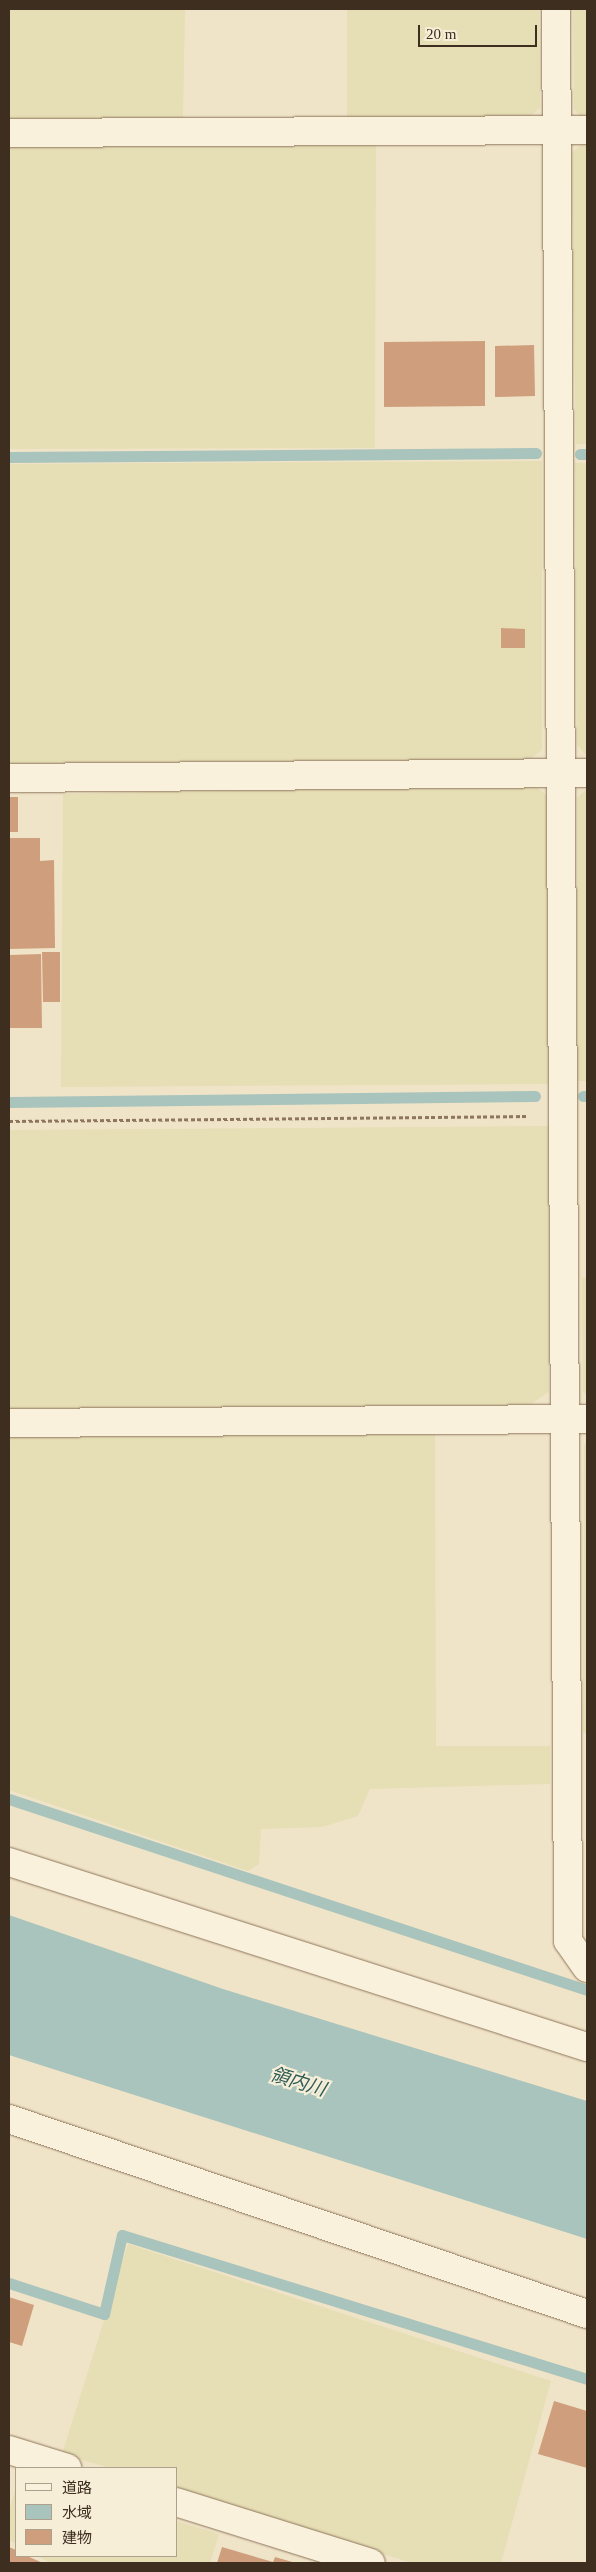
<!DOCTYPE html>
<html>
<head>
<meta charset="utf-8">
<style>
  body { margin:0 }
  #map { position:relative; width:596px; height:2572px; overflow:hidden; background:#f0e4c8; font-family:"Times New Roman","Noto Sans JP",serif }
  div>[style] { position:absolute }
  .farmland>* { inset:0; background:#e6deb5 }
  .water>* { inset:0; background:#a9c4bc }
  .stream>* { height:11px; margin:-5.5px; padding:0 5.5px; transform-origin:5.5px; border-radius:5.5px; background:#a9c4bc }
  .building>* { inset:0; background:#cf9f7d }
  .path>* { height:3px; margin-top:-1.5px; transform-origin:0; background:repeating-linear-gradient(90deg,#8d765c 0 4px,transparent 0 6.5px) }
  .roads { filter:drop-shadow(0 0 1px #8d765c) drop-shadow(0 0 1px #8d765c) }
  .minor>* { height:28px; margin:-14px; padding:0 14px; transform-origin:14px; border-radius:14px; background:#faf1dc }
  span { translate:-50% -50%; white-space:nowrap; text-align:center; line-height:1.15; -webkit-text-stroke:4.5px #f7eed8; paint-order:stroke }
  .water-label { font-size:19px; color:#2f5d5a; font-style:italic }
  .frame { position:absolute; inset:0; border:10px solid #3d2e20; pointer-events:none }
  .legend { position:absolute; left:15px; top:2467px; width:162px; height:90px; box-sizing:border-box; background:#f7eed8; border:1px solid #ada18e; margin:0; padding:6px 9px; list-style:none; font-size:15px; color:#3d2e20 }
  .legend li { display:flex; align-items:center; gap:10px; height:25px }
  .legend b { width:25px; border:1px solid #ada18e }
  .scale { position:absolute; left:418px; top:25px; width:119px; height:22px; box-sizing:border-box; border:2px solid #3d2e20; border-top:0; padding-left:6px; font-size:15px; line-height:18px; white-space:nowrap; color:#3d2e20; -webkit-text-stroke:4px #f7eed8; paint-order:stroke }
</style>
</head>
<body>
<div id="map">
  <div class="farmland">
    <i style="clip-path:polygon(9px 9px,185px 9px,183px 121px,9px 122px)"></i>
    <i style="clip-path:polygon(347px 9px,539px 9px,540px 108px,526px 119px,347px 120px)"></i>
    <i style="clip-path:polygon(573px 9px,587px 9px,587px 116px,580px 116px,574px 109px)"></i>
    <i style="clip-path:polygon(587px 141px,587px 444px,576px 444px,571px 153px)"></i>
    <i style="clip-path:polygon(376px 143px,375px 448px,9px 449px,9px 144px)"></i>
    <i style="clip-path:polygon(542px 461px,542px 750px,529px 760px,9px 768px,9px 464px)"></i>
    <i style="clip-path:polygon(575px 463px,587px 463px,587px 756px,577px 745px)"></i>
    <i style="clip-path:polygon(532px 783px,547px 796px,550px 1084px,61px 1087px,63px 794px)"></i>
    <i style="clip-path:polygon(587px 789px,587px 1081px,577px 1081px,577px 798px)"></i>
    <i style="clip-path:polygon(549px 1126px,549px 1392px,523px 1409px,9px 1413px,9px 1130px)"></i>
    <i style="clip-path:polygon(582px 1278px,587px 1278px,587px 1395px,583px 1392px)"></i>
    <i style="clip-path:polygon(9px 1432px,435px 1432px,436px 1746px,550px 1746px,550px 1784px,370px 1789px,358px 1816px,322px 1827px,261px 1829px,259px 1864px,248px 1871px,9px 1790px)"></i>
    <i style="clip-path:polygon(587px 1442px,587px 1733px,583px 1733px,584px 1445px)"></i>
    <i style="clip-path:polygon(128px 2244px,551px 2381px,501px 2563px,412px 2563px,176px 2489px,176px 2468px,110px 2468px,62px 2454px)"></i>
    <i style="clip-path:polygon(16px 2487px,16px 2544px,9px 2540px,9px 2511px)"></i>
    <i style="clip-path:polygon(176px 2521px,219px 2534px,210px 2563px,51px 2563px,37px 2556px,176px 2556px)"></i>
  </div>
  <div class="water">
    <i style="clip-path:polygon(9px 1915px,223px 1989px,587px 2101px,587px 2239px,9px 2055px)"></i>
  </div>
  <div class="stream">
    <i style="left:580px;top:454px;width:7px"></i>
    <i style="left:9px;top:457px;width:527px;rotate:-0.43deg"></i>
    <i style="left:583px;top:1096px;width:4px"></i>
    <i style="left:9px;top:1102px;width:526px;rotate:-0.65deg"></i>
    <i style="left:9px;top:1799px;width:609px;rotate:18.29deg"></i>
    <i style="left:9px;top:2283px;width:100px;rotate:18.1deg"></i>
    <i style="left:104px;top:2314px;width:81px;rotate:-77.2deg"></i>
    <i style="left:122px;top:2235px;width:487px;rotate:17.2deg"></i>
  </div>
  <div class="building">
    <i style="clip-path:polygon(485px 341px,485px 406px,384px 407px,384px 342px)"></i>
    <i style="clip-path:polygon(534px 345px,535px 396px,495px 397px,495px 346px)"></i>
    <i style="clip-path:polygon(501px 628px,525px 629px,525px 648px,501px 648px)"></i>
    <i style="clip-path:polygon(9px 797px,18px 797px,18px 832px,9px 832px)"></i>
    <i style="clip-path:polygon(9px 838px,40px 838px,40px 861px,54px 860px,55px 948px,9px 949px)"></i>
    <i style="clip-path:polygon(42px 952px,60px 952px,60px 1002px,43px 1002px)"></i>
    <i style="clip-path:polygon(41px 954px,42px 1028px,9px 1028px,9px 955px)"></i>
    <i style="clip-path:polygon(9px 2297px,34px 2305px,22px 2346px,9px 2342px)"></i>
    <i style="clip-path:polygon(554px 2401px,587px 2411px,587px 2468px,538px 2454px)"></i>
    <i style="clip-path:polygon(9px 2547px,16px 2550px,16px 2556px,27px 2556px,43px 2563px,9px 2563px)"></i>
    <i style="clip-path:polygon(222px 2547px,273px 2562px,275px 2557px,296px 2563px,217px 2563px)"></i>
  </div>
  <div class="path">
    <i style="left:9px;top:1121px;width:519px;rotate:-0.55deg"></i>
  </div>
  <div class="roads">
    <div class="minor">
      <i style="left:556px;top:9px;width:1932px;rotate:89.64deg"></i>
      <i style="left:568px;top:1941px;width:33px;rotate:55deg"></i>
      <i style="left:9px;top:133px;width:578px;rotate:-0.3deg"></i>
      <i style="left:9px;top:778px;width:578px;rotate:-0.5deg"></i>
      <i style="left:9px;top:1423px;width:578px;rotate:-0.4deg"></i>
      <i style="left:9px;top:1862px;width:607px;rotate:17.75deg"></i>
      <i style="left:9px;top:2119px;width:610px;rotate:18.64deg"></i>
      <i style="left:9px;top:2450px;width:61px;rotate:17.2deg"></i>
      <i style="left:176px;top:2502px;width:204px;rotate:17.4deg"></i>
    </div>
  </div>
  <div class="water-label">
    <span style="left:298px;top:2082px;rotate:17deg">領内川</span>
  </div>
  <div class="frame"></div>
  <ul class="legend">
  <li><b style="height:6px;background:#faf1dc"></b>道路</li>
  <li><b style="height:14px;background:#a9c4bc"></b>水域</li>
  <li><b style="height:14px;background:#cf9f7d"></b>建物</li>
  </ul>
  <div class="scale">20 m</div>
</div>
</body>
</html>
